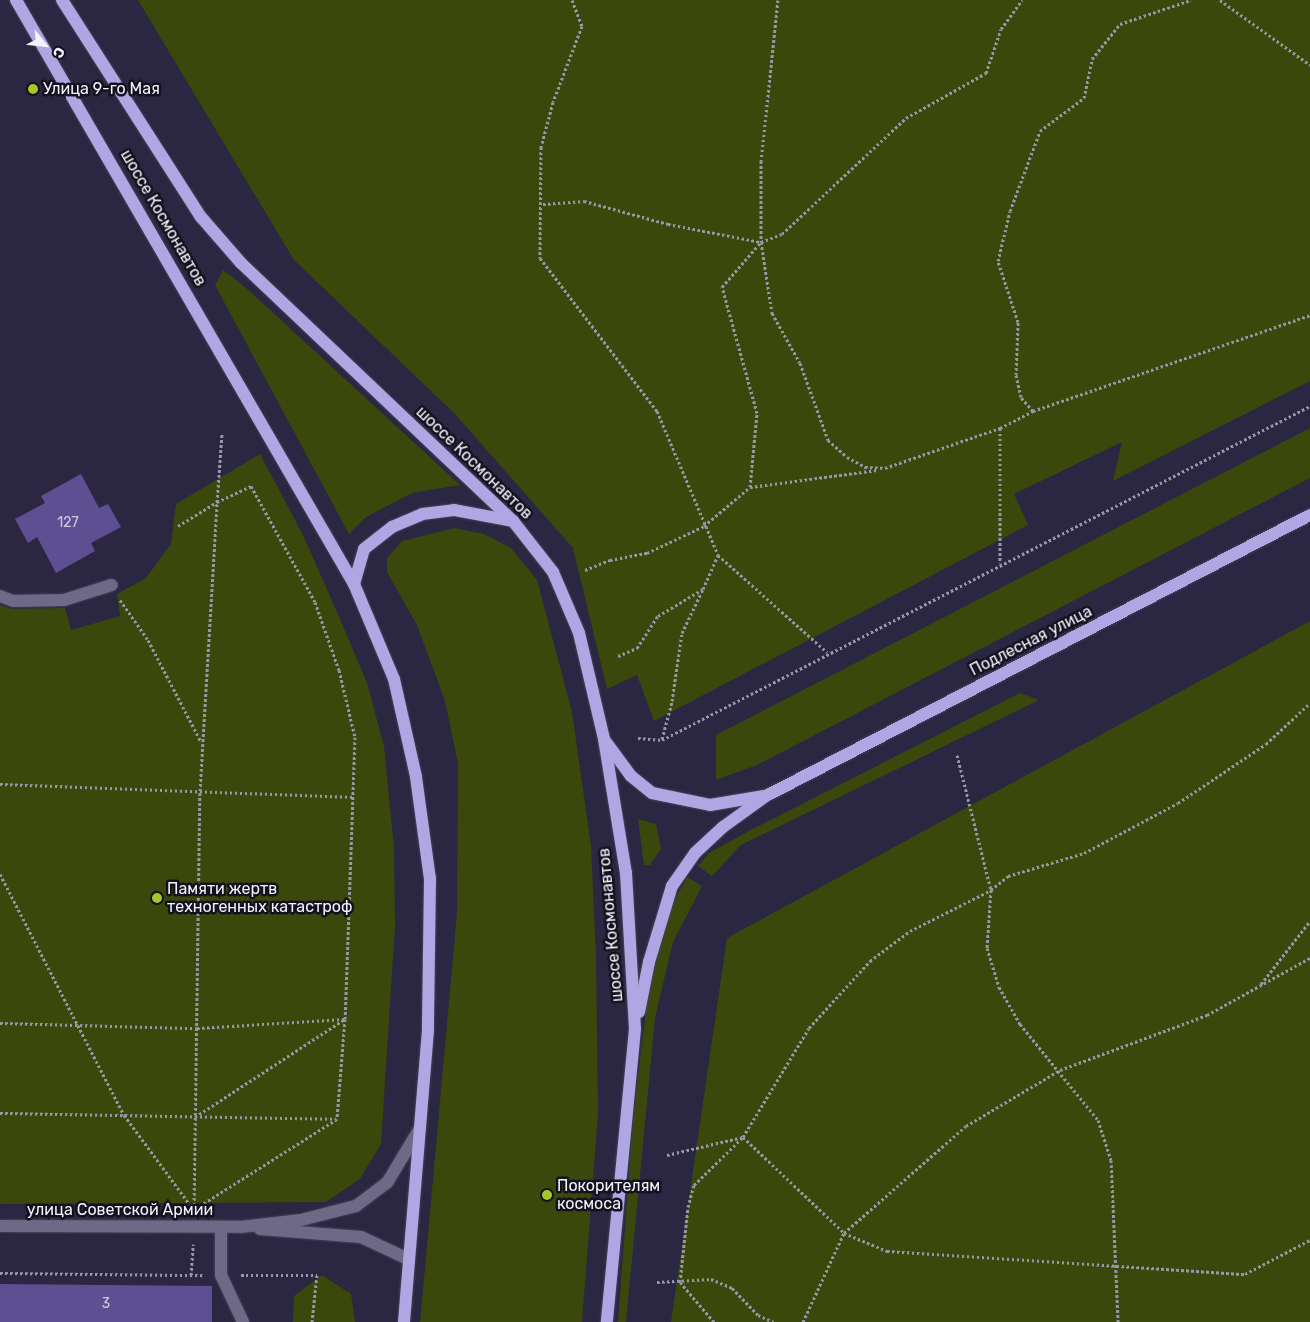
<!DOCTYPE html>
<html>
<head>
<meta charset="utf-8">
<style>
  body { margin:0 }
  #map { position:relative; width:1310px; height:1322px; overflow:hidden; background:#2b2641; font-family:Rubik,sans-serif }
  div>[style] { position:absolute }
  .green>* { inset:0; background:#3b480c }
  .building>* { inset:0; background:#5d4f91 }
  .path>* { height:3px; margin-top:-1.5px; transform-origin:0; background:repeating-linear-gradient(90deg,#9996a8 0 2.5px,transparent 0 5px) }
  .roads { filter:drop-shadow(0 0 1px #47435b) drop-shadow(0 0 1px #47435b) }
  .minor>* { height:12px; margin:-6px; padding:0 6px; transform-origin:6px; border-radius:6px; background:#6e6987 }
  .major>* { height:12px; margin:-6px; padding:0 6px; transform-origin:6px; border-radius:6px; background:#b0a6e4 }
  .dots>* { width:14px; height:14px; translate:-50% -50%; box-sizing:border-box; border:2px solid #14111e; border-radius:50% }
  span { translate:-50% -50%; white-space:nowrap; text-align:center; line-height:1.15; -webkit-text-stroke:5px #14111e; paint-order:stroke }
  .number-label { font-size:14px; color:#cec9e2 }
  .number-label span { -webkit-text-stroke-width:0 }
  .poi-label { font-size:16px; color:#f3f2fd }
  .left { translate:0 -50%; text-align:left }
  .street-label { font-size:16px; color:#f3f2fd }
  .north { position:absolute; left:20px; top:20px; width:50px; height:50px; -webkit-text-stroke:4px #14111e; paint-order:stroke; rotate:119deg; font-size:14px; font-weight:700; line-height:20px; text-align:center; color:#f3f2fd }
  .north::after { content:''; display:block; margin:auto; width:18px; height:22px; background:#f3f2fd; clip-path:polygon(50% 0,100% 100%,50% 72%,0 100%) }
</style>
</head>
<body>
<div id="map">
  <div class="green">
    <i style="clip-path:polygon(138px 0,1310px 0,1310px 381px,1113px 481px,1122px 442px,1014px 494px,1028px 525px,654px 721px,637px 675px,607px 689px,573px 548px,455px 414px,294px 260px)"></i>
    <i style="clip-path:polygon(223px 270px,246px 288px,460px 485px,412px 493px,366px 517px,349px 534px,215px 285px)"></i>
    <i style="clip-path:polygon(1310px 428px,1310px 478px,757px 765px,716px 780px,716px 735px)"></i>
    <i style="clip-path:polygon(260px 454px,303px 535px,340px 619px,367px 683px,384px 746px,394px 849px,395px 926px,381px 1144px,360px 1179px,326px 1202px,0 1204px,0 605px,12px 609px,65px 608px,71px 630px,120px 616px,117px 594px,146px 578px,171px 544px,176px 504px)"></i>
    <i style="clip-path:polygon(454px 528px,484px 534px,511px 548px,537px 580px,572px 712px,591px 846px,596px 958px,598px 1113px,582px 1322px,420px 1322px,457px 914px,458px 764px,445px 701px,417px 625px,387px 572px,387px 558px,402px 541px)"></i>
    <i style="clip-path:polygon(1310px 621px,1310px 1322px,671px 1322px,727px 938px)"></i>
    <i style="clip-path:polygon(1020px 693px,1039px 700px,741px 845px,712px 876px,698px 866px,709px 853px,749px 831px)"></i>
    <i style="clip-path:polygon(638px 819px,656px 824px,661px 849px,650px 865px,644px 865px)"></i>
    <i style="clip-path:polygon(687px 877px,702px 886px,673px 942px,655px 1018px,626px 1322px,618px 1322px,633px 1119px,647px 1002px,665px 918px)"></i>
    <i style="clip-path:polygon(322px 1275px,351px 1294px,355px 1322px,293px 1322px,294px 1296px)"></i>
  </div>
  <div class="building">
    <i style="clip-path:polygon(81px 474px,99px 508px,108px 504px,121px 527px,91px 543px,95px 551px,56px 573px,37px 537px,28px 543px,15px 519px,45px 503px,41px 496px)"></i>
    <i style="clip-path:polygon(0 1284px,212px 1286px,212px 1322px,0 1322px)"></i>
  </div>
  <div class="path">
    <i style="left:572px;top:0;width:28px;rotate:69deg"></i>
    <i style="left:582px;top:26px;width:81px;rotate:110.9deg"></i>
    <i style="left:553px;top:102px;width:47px;rotate:104.9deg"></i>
    <i style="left:541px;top:147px;width:111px;rotate:90.5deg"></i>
    <i style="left:540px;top:258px;width:193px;rotate:52.6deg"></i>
    <i style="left:657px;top:411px;width:156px;rotate:67deg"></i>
    <i style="left:718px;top:555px;width:146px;rotate:41.7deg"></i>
    <i style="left:778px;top:0;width:162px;rotate:96deg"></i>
    <i style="left:761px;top:161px;width:81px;rotate:90deg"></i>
    <i style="left:761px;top:242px;width:72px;rotate:81.2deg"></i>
    <i style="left:772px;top:313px;width:57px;rotate:60.8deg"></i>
    <i style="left:800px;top:363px;width:82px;rotate:70deg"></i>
    <i style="left:828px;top:440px;width:25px;rotate:42deg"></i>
    <i style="left:847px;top:457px;width:21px;rotate:29deg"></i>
    <i style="left:865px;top:467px;width:20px;rotate:3deg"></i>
    <i style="left:885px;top:468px;width:122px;rotate:-19.2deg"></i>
    <i style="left:1000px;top:428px;width:37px;rotate:-27deg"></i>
    <i style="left:1033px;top:411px;width:293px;rotate:-19.1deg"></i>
    <i style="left:1220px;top:0;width:111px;rotate:35.8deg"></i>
    <i style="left:543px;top:204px;width:41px;rotate:-4.2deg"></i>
    <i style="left:584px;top:201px;width:87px;rotate:15.3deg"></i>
    <i style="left:668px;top:224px;width:95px;rotate:11deg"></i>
    <i style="left:1033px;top:411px;width:18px;rotate:-131deg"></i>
    <i style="left:1021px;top:397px;width:23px;rotate:-103deg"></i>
    <i style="left:1016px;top:375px;width:53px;rotate:-87.8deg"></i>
    <i style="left:1018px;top:322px;width:64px;rotate:-108.2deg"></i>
    <i style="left:998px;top:261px;width:51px;rotate:-76.5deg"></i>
    <i style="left:1010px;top:211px;width:85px;rotate:-69.4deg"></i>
    <i style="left:1040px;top:131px;width:55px;rotate:-36.9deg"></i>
    <i style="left:1084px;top:98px;width:40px;rotate:-78deg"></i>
    <i style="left:1092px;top:59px;width:45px;rotate:-51.3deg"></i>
    <i style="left:1120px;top:24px;width:75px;rotate:-18.7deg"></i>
    <i style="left:1000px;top:428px;width:135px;rotate:90deg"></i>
    <i style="left:750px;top:487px;width:74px;rotate:-84.6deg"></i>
    <i style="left:757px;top:413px;width:131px;rotate:-105.5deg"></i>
    <i style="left:722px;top:287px;width:60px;rotate:-49.1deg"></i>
    <i style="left:761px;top:242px;width:22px;rotate:-21deg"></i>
    <i style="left:782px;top:234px;width:170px;rotate:-43.1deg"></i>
    <i style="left:906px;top:118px;width:92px;rotate:-29.4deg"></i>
    <i style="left:986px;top:73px;width:46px;rotate:-71.2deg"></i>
    <i style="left:1001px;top:29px;width:36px;rotate:-54deg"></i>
    <i style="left:178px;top:526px;width:46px;rotate:-31.6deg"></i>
    <i style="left:217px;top:502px;width:68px;rotate:-85.8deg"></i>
    <i style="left:585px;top:570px;width:27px;rotate:-22deg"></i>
    <i style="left:610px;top:560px;width:38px;rotate:-11deg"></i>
    <i style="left:647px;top:553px;width:63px;rotate:-25.3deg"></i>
    <i style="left:704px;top:526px;width:60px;rotate:-40.3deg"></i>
    <i style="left:750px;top:487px;width:128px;rotate:-7.6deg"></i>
    <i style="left:120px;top:600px;width:49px;rotate:55deg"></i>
    <i style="left:148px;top:640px;width:115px;rotate:62.5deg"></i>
    <i style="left:618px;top:656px;width:21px;rotate:-23deg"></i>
    <i style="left:637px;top:648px;width:38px;rotate:-57deg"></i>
    <i style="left:658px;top:616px;width:52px;rotate:-31deg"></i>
    <i style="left:703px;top:589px;width:37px;rotate:-66deg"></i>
    <i style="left:638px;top:738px;width:24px;rotate:5deg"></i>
    <i style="left:662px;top:740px;width:729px;rotate:-27.27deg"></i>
    <i style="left:662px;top:739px;width:39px;rotate:-75deg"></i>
    <i style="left:672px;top:701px;width:69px;rotate:-81.6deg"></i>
    <i style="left:682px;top:633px;width:49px;rotate:-64.5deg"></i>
    <i style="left:957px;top:755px;width:139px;rotate:75.9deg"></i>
    <i style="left:991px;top:890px;width:58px;rotate:93.9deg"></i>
    <i style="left:987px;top:948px;width:41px;rotate:72.9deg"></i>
    <i style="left:999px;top:987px;width:43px;rotate:60.4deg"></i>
    <i style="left:1020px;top:1024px;width:124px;rotate:50.9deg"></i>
    <i style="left:1098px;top:1120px;width:42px;rotate:72deg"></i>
    <i style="left:1111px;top:1160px;width:162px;rotate:87.5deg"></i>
    <i style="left:0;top:784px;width:354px;rotate:2.1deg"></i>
    <i style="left:0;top:874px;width:271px;rotate:62.8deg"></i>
    <i style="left:124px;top:1115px;width:117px;rotate:53.7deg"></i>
    <i style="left:1261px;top:984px;width:80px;rotate:-52.1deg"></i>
    <i style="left:0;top:1023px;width:197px;rotate:1.5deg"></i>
    <i style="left:197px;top:1028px;width:148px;rotate:-3.5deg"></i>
    <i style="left:0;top:1113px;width:336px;rotate:1deg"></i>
    <i style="left:195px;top:1117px;width:179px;rotate:-33.2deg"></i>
    <i style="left:667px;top:1155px;width:78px;rotate:-13.3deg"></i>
    <i style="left:743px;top:1137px;width:139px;rotate:43.5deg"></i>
    <i style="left:844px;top:1233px;width:47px;rotate:22.7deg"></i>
    <i style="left:887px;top:1251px;width:359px;rotate:3.7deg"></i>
    <i style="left:1245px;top:1274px;width:73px;rotate:-27.6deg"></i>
    <i style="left:194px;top:1210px;width:419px;rotate:-89.2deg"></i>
    <i style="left:200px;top:791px;width:289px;rotate:-86.6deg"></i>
    <i style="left:217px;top:502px;width:38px;rotate:-25deg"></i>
    <i style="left:251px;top:486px;width:132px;rotate:61.1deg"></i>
    <i style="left:315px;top:602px;width:72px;rotate:70.6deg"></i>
    <i style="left:339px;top:670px;width:69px;rotate:76.6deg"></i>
    <i style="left:355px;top:737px;width:282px;rotate:92deg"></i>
    <i style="left:345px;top:1019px;width:100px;rotate:94.6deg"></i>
    <i style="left:337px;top:1119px;width:167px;rotate:147.7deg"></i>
    <i style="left:0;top:1273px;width:204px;rotate:0.6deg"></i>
    <i style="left:191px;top:1275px;width:31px;rotate:-86deg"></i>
    <i style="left:241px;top:1275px;width:76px"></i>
    <i style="left:317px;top:1275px;width:47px;rotate:96.1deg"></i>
    <i style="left:657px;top:1282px;width:54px;rotate:-3.2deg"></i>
    <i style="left:711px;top:1279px;width:23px;rotate:23deg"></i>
    <i style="left:732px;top:1288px;width:37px;rotate:46deg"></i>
    <i style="left:758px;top:1315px;width:17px;rotate:24deg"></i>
    <i style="left:714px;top:1322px;width:52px;rotate:-130.4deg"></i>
    <i style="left:680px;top:1282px;width:75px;rotate:-83.9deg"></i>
    <i style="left:688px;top:1207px;width:23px;rotate:-75deg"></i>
    <i style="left:694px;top:1185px;width:69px;rotate:-44.4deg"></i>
    <i style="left:743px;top:1137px;width:127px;rotate:-58.8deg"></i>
    <i style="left:809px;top:1028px;width:91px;rotate:-47.7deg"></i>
    <i style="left:870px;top:961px;width:50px;rotate:-36.9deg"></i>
    <i style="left:910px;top:931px;width:91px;rotate:-26.8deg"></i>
    <i style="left:991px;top:890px;width:22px;rotate:-39deg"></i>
    <i style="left:1008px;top:876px;width:79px;rotate:-16.8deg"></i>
    <i style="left:1084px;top:853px;width:106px;rotate:-28deg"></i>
    <i style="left:1178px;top:803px;width:106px;rotate:-33.8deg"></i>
    <i style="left:1266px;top:744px;width:60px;rotate:-43deg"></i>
    <i style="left:803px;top:1322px;width:98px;rotate:-65.3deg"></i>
    <i style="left:844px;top:1233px;width:162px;rotate:-41.3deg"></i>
    <i style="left:966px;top:1126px;width:109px;rotate:-30.8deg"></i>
    <i style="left:1060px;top:1070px;width:157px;rotate:-20.5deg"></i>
    <i style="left:1207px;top:1015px;width:118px;rotate:-29deg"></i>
  </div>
  <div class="roads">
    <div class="minor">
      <i style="left:0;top:596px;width:14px;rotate:21deg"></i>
      <i style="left:13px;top:601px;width:51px;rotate:-1.1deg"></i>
      <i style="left:64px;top:600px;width:50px;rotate:-17.4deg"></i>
      <i style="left:0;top:1226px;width:241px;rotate:0.2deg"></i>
      <i style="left:241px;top:1227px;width:60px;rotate:-6.7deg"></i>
      <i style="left:301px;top:1220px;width:57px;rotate:-14.3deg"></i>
      <i style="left:356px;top:1206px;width:39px;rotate:-37deg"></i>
      <i style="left:387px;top:1183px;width:64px;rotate:-59deg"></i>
      <i style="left:221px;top:1227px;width:48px;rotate:90deg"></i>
      <i style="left:221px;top:1275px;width:52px;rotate:64.9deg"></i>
      <i style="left:260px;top:1229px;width:101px;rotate:4.5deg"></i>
      <i style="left:361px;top:1237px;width:52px;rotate:25.1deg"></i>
    </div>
    <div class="major">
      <i style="left:16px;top:0;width:675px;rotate:59.94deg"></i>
      <i style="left:354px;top:584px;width:103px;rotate:67.2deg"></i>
      <i style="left:394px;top:679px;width:100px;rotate:77.3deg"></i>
      <i style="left:416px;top:777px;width:103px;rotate:82.2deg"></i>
      <i style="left:430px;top:879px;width:151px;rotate:90.8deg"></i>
      <i style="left:428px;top:1030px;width:293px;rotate:94.7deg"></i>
      <i style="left:62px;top:0;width:258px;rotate:57.4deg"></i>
      <i style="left:201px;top:217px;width:61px;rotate:49deg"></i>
      <i style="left:241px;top:263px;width:375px;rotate:43.5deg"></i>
      <i style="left:513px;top:521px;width:65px;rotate:51.9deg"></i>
      <i style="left:553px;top:572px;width:66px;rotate:66.9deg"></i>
      <i style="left:579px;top:633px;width:109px;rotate:76.7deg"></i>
      <i style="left:604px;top:739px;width:136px;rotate:80.7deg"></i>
      <i style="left:626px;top:873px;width:156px;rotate:86.7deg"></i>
      <i style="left:635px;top:1029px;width:294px;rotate:95.5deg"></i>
      <i style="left:354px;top:584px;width:36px;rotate:-74deg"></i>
      <i style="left:364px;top:549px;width:36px;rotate:-38deg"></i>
      <i style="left:392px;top:527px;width:33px;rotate:-23deg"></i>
      <i style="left:422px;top:514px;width:32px;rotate:-7deg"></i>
      <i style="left:454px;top:510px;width:60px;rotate:10.6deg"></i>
      <i style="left:606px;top:742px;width:42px;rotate:53.7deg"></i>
      <i style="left:631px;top:776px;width:27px;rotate:39deg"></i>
      <i style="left:652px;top:793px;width:59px;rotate:11.7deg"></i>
      <i style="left:710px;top:805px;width:55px;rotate:-9.5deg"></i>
      <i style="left:639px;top:1012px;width:51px;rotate:-78.7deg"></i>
      <i style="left:649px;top:962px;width:79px;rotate:-73.2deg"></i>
      <i style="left:672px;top:886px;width:40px;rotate:-55.1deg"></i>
      <i style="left:695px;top:853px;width:38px;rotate:-43deg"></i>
      <i style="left:723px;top:827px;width:53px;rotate:-35.8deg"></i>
      <i style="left:766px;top:796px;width:612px;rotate:-27.32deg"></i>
    </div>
  </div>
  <div class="dots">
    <i style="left:33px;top:89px;background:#a6c822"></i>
    <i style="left:157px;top:898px;background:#a6c822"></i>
    <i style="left:547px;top:1195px;background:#a6c822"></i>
  </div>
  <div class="number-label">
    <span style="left:68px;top:523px">127</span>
    <span style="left:106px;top:1304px">3</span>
  </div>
  <div class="poi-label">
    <span class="left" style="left:43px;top:89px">Улица 9-го Мая</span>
    <span class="left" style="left:167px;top:898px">Памяти жертв<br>техногенных катастроф</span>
    <span class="left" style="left:557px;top:1195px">Покорителям<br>космоса</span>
  </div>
  <div class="street-label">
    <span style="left:163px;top:218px;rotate:60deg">шоссе Космонавтов</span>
    <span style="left:474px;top:463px;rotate:44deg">шоссе Космонавтов</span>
    <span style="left:1031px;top:641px;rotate:-27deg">Подлесная улица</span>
    <span style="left:611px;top:925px;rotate:-95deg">шоссе Космонавтов</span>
    <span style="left:120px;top:1210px">улица Советской Армии</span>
  </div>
  <div class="north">С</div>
</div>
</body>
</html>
